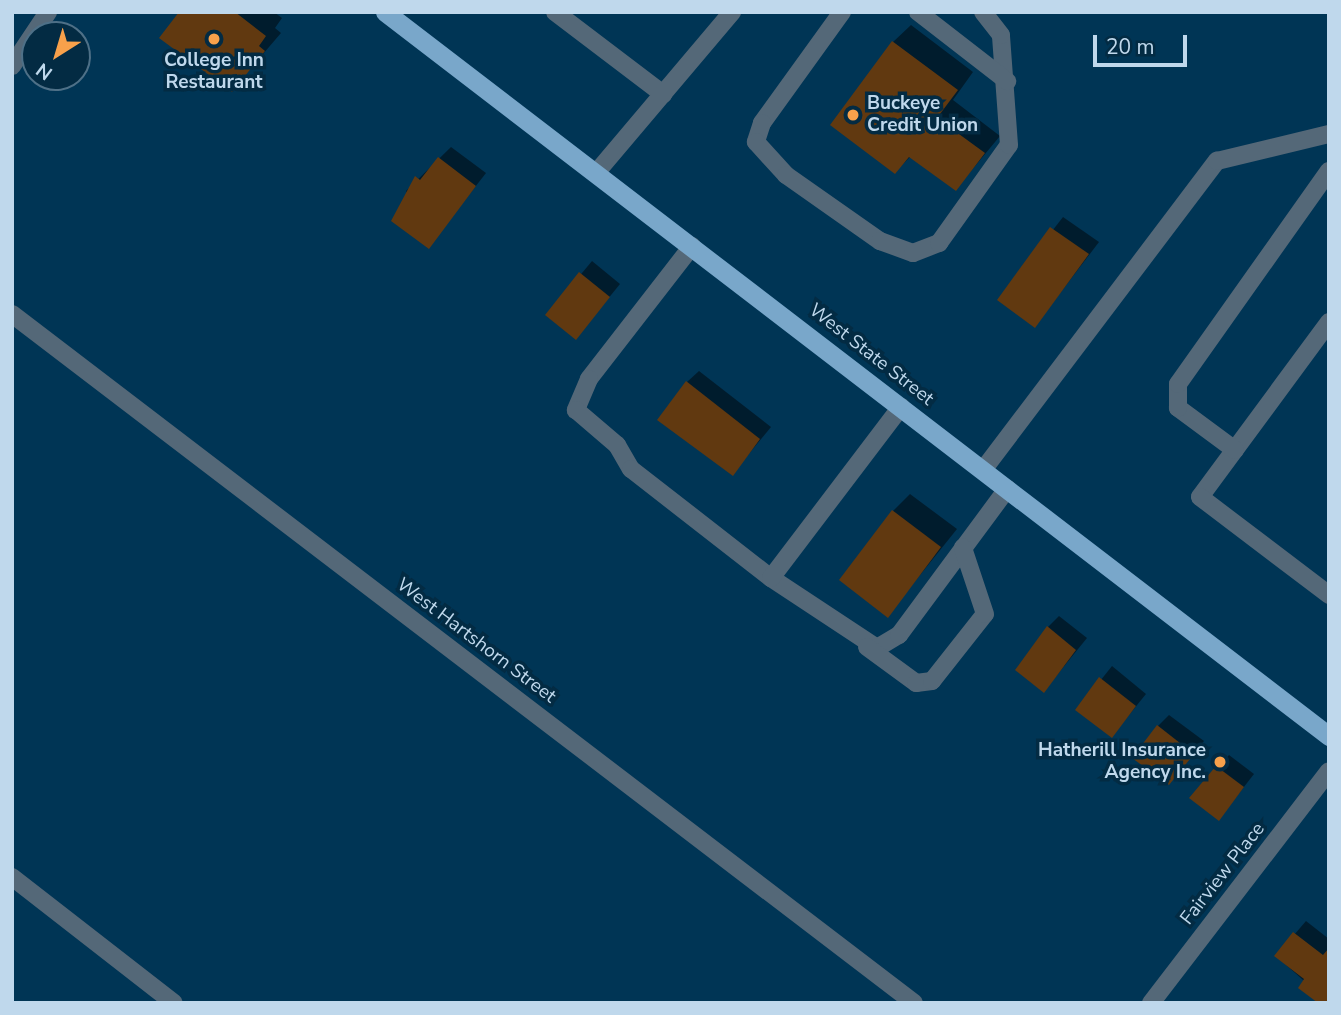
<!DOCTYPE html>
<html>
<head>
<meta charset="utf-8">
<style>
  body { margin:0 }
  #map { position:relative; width:1341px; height:1015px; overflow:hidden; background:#003555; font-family:"Nunito Sans",sans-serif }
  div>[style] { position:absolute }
  .shadow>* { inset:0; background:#0007 }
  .building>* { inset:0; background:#613910 }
  .service>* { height:18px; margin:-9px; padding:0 9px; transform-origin:9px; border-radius:9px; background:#546878 }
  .minor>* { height:18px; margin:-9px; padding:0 9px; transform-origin:9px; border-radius:9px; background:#546878 }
  .trunk>* { height:19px; margin:-9.5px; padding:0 9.5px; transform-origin:9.5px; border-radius:9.5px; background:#79a7ca }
  .dots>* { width:19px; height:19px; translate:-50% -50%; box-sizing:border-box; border:4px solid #032b43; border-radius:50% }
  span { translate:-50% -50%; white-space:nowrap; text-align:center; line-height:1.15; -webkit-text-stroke:7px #032b43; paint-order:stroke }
  .poi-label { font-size:19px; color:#bfd8ec; font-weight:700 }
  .left { translate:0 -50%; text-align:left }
  .right { translate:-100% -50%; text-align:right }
  .street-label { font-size:19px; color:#bfd8ec }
  .frame { position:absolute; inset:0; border:14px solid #bfd8ec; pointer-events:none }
  .north { position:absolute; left:21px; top:21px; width:70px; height:70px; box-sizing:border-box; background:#032b43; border:2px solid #4e7087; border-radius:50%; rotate:217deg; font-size:19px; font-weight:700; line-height:28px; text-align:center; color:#bfd8ec }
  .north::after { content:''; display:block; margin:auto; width:24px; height:32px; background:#f8a14b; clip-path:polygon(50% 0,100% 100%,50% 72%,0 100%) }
  .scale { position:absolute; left:1093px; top:35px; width:94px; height:32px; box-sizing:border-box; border:4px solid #bfd8ec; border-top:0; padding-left:9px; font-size:21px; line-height:24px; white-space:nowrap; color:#bfd8ec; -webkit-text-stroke:5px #032b43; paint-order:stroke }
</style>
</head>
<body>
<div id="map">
  <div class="shadow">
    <i style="clip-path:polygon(184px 12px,274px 12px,282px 18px,275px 28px,281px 33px,232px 90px)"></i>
    <i style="clip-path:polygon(911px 25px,973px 72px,953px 100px,1000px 136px,956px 189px,911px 156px,895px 172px,893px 42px)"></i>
    <i style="clip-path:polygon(451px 147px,486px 173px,429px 246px,406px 191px)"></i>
    <i style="clip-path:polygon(1063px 217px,1099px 242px,1035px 326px,999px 299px)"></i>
    <i style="clip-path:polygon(592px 261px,620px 284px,576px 338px,547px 315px)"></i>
    <i style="clip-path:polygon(699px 371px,771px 427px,733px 473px,687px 382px)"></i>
    <i style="clip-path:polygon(910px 494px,957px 529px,888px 615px,893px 511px)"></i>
    <i style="clip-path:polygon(1059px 616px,1087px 638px,1044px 691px,1048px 627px)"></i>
    <i style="clip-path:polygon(1112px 666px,1146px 694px,1112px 736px,1077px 710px)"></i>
    <i style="clip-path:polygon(1169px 715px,1204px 741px,1169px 783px,1158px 726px)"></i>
    <i style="clip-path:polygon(1229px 755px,1254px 774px,1219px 819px,1192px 798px)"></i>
    <i style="clip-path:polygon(1306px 921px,1329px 939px,1329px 1003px,1276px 956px)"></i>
  </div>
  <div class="building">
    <i style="clip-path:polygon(179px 12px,235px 12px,266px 36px,259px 46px,265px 51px,232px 92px,159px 38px)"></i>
    <i style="clip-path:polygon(892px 41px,958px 90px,937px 118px,985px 153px,956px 191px,909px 157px,895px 174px,830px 125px)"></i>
    <i style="clip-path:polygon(438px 157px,476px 186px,429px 249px,391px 221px,415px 176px,420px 180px)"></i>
    <i style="clip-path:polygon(1050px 227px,1089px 254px,1035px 328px,997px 300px)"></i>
    <i style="clip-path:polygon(579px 272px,610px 297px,576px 340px,545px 315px)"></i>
    <i style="clip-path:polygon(686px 381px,760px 439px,733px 476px,657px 420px)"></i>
    <i style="clip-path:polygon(892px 510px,941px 547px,888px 618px,839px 580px)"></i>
    <i style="clip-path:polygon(1047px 626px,1076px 650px,1044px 693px,1015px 670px)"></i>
    <i style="clip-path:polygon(1099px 677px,1136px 706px,1112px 738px,1075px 710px)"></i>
    <i style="clip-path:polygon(1157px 725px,1194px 754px,1169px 785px,1132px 758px)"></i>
    <i style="clip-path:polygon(1216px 766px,1244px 787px,1219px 821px,1189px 798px)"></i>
    <i style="clip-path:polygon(1293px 932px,1323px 955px,1329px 948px,1329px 1003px,1318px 1003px,1298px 988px,1304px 979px,1274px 956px)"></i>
  </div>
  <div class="service">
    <i style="left:555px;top:12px;width:136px;rotate:37.2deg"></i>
    <i style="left:842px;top:12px;width:137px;rotate:125.8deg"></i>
    <i style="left:762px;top:123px;width:20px;rotate:108deg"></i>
    <i style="left:756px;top:142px;width:45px;rotate:47.7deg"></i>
    <i style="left:786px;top:175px;width:115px;rotate:35.1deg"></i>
    <i style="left:880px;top:241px;width:35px;rotate:20deg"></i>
    <i style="left:913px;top:253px;width:28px;rotate:-21deg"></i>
    <i style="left:939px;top:243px;width:120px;rotate:-54.5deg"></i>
    <i style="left:1009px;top:145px;width:110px;rotate:-94.2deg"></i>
    <i style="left:1001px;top:35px;width:29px;rotate:-128deg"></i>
    <i style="left:918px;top:12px;width:113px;rotate:37.8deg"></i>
    <i style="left:692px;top:246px;width:168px;rotate:127.8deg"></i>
    <i style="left:589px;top:379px;width:34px;rotate:113deg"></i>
    <i style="left:576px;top:410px;width:54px;rotate:40.5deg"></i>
    <i style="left:617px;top:445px;width:28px;rotate:60deg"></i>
    <i style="left:631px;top:469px;width:177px;rotate:37.9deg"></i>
    <i style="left:771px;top:578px;width:127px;rotate:33.4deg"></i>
    <i style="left:877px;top:648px;width:26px;rotate:-31deg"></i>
    <i style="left:899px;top:635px;width:182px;rotate:-53.5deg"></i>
    <i style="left:1329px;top:322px;width:217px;rotate:126.4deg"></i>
    <i style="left:1200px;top:497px;width:162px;rotate:37.2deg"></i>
    <i style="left:1235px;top:450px;width:71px;rotate:-143.6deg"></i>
    <i style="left:1178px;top:408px;width:24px;rotate:-90deg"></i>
    <i style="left:1178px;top:384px;width:261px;rotate:-54.7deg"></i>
    <i style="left:983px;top:470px;width:388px;rotate:-52.9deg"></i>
    <i style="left:1217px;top:161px;width:115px;rotate:-13.6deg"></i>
    <i style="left:771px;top:578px;width:215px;rotate:-52.8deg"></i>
    <i style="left:867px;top:647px;width:61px;rotate:36.3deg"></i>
    <i style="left:916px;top:683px;width:16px;rotate:-7deg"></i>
    <i style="left:932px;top:681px;width:85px;rotate:-51.7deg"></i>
    <i style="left:985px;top:614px;width:70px;rotate:-108.4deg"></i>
  </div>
  <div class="minor">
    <i style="left:12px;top:66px;width:65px;rotate:-56.3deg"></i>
    <i style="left:596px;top:173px;width:211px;rotate:-49.8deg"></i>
    <i style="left:12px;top:314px;width:1135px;rotate:37.37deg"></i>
    <i style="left:12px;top:877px;width:205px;rotate:37.9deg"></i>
    <i style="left:1151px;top:1003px;width:292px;rotate:-52.5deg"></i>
  </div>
  <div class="trunk">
    <i style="left:385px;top:12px;width:1190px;rotate:37.49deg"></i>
  </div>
  <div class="dots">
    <i style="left:214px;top:39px;background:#f8a14b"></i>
    <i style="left:853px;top:115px;background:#f8a14b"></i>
    <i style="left:1220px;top:762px;background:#f8a14b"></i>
  </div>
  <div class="poi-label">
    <span style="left:214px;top:72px">College Inn<br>Restaurant</span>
    <span class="left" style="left:867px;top:115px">Buckeye<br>Credit Union</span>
    <span class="right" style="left:1206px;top:762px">Hatherill Insurance<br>Agency Inc.</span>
  </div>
  <div class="street-label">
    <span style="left:871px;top:355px;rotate:38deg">West State Street</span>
    <span style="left:476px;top:641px;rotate:37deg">West Hartshorn Street</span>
    <span style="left:1223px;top:874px;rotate:-52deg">Fairview Place</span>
  </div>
  <div class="frame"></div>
  <div class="north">N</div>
  <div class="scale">20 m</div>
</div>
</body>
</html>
